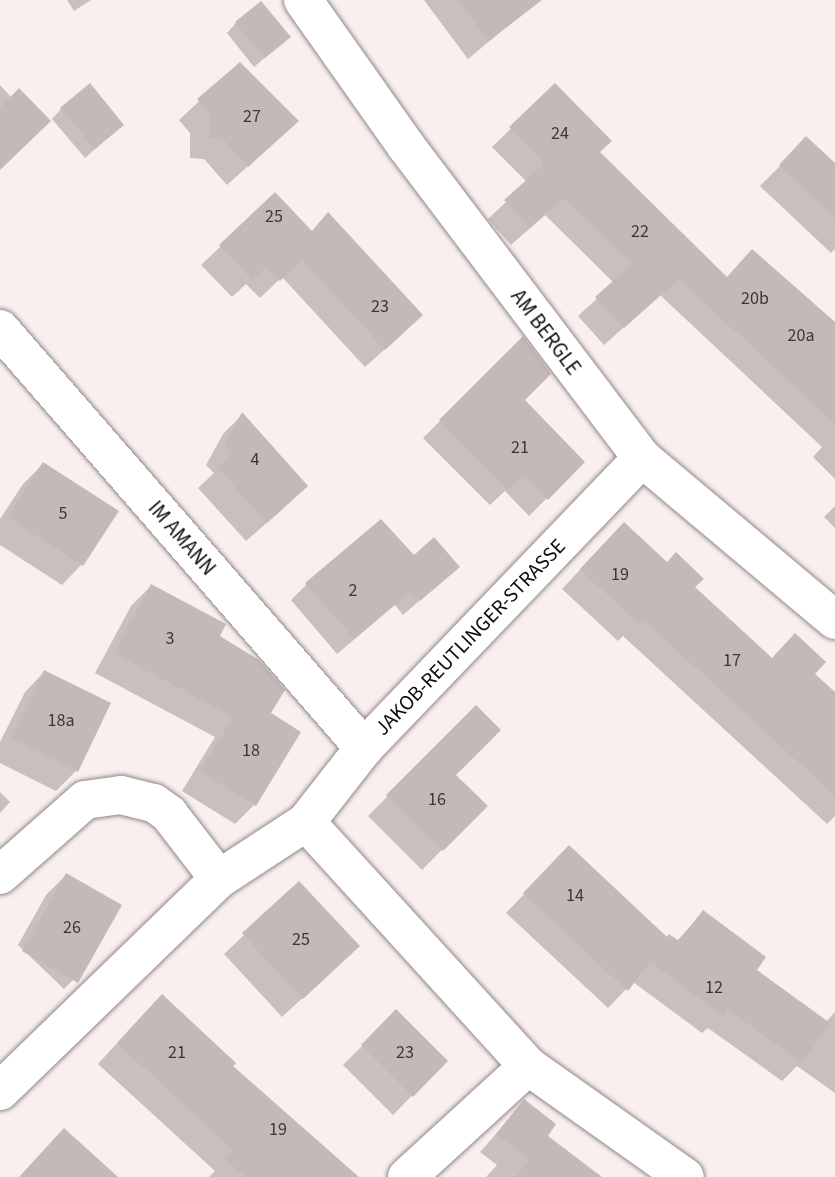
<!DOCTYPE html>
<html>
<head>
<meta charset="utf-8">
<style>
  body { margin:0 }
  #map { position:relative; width:835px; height:1177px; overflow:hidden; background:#faefef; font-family:"Source Sans 3",sans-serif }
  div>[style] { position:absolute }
  .shadow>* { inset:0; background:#0003 }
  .building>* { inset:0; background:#c4b9b9 }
  .roads { filter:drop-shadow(0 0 2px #918887) drop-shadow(0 0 2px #918887) }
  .street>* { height:38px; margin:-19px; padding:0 19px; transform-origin:19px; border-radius:19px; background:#fff }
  span { translate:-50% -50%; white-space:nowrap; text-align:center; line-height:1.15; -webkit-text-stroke:5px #fff; paint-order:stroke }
  .number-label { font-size:18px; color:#3c3737 }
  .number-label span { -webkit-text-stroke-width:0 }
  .street-label { font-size:21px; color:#0f0c0c }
</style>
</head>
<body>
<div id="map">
  <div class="shadow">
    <i style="clip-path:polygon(67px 0,91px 0,74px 11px)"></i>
    <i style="clip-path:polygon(424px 0,539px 0,468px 59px)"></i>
    <i style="clip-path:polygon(236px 23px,289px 37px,254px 67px,227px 33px)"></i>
    <i style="clip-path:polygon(239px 64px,277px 140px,227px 185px,204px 159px,190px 158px,190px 133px,179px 120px)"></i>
    <i style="clip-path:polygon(0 85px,12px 98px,0 168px)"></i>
    <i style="clip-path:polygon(555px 86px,598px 152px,726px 278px,835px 325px,835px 479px,813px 457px,822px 447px,660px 295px,604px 345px,578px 316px,614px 283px,545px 215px,511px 245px,488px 219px,527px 182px,492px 147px)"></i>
    <i style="clip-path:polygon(61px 109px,122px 125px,85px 158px,52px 119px)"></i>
    <i style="clip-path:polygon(807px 139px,835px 166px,835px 249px,831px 253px,760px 186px)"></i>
    <i style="clip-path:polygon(275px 195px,402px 334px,365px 367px,282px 277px,260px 298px,246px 284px,232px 297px,201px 265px)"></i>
    <i style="clip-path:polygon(522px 339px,522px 401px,583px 462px,529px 516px,505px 491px,490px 505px,423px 438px)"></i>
    <i style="clip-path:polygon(242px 415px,286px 506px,246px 541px,198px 488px,214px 473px,206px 465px,223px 434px)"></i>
    <i style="clip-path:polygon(43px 464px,117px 511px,81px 565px,62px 585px,0 545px,0 519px,23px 484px)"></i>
    <i style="clip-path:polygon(835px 506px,835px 528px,824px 517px)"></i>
    <i style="clip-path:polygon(605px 543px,693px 588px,771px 660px,813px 674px,835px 694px,835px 816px,827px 824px,623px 636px,618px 641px,562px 589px)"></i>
    <i style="clip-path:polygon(414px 557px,458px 567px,403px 615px,395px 605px,337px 654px,291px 600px,307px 584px)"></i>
    <i style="clip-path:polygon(151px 586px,218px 636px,268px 714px,254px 805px,235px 824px,182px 791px,215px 737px,95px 673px,131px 606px)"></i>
    <i style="clip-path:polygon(44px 672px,76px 771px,56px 791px,0 763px,0 742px,25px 692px)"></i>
    <i style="clip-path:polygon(476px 707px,454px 775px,485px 806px,422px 870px,368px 816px)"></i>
    <i style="clip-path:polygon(0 792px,10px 802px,0 813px)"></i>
    <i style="clip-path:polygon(550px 867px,666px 939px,677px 941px,703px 912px,755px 970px,826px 1022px,835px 1012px,835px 1093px,797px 1066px,782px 1081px,708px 1028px,702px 1033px,633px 982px,608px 1008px,506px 913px)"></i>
    <i style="clip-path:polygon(66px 875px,83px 970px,64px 989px,18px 945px,46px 895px)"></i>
    <i style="clip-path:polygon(299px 883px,338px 965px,282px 1017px,224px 954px)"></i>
    <i style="clip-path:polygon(396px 1012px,446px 1061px,393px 1115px,343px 1065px)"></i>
    <i style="clip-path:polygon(142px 1016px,231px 1066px,324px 1177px,209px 1177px,215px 1171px,98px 1064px)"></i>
    <i style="clip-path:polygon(524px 1102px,545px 1136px,599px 1177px,486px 1177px,497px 1165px,480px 1152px)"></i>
  </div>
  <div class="building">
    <i style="clip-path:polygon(458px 0,542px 0,489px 41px)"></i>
    <i style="clip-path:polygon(261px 1px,291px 37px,265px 58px,235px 22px)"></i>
    <i style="clip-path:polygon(240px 62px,299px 121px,248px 167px,224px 140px,209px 138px,210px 113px,197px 99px)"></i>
    <i style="clip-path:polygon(90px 83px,124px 125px,95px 149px,60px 108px)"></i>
    <i style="clip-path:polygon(555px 83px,612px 141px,600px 152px,727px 277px,752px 249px,835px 322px,835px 424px,679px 279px,624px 328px,595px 297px,632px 264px,564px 198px,530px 228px,504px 200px,544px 164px,509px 127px)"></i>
    <i style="clip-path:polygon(19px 88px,51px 121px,0 170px,0 108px)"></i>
    <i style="clip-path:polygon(806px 136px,835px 163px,835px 218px,779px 165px)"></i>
    <i style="clip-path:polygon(275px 192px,312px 231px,328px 212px,423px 315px,385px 350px,302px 260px,280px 281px,266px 267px,252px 280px,219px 245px)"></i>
    <i style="clip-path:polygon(523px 336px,551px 374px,525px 400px,585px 462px,548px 500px,523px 475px,508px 490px,439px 420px)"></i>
    <i style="clip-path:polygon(242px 412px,308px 486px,267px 523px,217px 467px,233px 453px,225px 444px)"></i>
    <i style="clip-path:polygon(43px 462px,119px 511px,83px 566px,7px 517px)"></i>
    <i style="clip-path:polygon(381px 519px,414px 555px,434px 537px,460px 567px,420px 601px,411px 591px,354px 639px,305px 583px)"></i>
    <i style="clip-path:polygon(624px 522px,667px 562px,676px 552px,704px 579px,695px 587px,772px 658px,795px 633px,826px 662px,815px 674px,835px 692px,835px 796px,643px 619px,638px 624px,580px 569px)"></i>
    <i style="clip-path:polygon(151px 584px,226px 624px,220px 636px,259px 660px,285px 690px,271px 713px,301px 732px,256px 806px,200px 771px,233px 717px,114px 653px)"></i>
    <i style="clip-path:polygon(44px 670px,111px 703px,78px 772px,10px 738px)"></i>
    <i style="clip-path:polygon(476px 705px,501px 730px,456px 775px,488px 806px,443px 851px,386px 795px)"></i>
    <i style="clip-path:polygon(569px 845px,667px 937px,669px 934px,679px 941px,703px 910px,766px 957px,757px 970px,830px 1023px,802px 1063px,727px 1009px,723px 1016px,650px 962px,628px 991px,523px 893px)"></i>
    <i style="clip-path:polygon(66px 873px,122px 905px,78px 983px,22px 951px)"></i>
    <i style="clip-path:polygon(299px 881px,360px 946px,303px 999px,242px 933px)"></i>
    <i style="clip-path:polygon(162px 994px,236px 1063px,233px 1066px,359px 1177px,246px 1177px,225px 1159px,233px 1150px,117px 1043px)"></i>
    <i style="clip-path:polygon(396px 1009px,448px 1061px,413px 1097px,361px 1045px)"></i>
    <i style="clip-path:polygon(524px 1099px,556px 1124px,548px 1136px,602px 1177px,516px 1177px,530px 1159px,496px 1134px)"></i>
    <i style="clip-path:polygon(64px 1128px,118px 1177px,19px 1177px)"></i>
  </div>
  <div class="roads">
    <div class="street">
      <i style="left:303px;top:0;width:179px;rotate:54.8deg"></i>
      <i style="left:406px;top:146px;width:391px;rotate:52.9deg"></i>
      <i style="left:642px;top:458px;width:252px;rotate:40deg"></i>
      <i style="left:0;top:329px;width:555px;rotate:49.02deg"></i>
      <i style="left:306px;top:822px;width:94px;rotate:-51.9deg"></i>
      <i style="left:364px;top:748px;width:402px;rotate:-46.2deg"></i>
      <i style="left:0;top:875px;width:113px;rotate:-41.4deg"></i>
      <i style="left:85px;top:800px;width:36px;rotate:-8deg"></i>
      <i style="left:121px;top:795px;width:34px;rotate:14deg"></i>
      <i style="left:154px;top:803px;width:19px;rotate:36deg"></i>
      <i style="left:169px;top:814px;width:82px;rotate:52.4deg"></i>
      <i style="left:0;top:1091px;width:305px;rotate:-44.1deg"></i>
      <i style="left:219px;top:879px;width:104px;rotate:-33.2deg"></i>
      <i style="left:306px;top:822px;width:330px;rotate:47.7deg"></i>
      <i style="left:528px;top:1066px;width:192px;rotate:35.3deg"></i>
      <i style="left:407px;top:1177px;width:164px;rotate:-42.5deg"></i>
    </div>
  </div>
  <div class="number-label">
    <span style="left:252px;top:117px">27</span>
    <span style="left:560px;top:134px">24</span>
    <span style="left:274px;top:217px">25</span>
    <span style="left:640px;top:232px">22</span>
    <span style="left:755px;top:299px">20b</span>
    <span style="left:380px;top:307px">23</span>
    <span style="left:801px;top:336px">20a</span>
    <span style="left:520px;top:448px">21</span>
    <span style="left:255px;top:460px">4</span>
    <span style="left:63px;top:514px">5</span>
    <span style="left:620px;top:575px">19</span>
    <span style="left:353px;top:591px">2</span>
    <span style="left:170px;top:639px">3</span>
    <span style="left:732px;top:661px">17</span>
    <span style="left:61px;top:721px">18a</span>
    <span style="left:251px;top:751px">18</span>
    <span style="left:437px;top:800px">16</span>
    <span style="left:575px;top:896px">14</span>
    <span style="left:72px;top:928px">26</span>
    <span style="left:301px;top:940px">25</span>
    <span style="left:714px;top:988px">12</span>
    <span style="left:177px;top:1053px">21</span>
    <span style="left:405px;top:1053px">23</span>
    <span style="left:278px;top:1130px">19</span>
  </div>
  <div class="street-label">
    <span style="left:546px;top:332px;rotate:53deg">AM BERGLE</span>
    <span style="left:182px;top:538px;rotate:49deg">IM AMANN</span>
    <span style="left:470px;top:637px;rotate:-46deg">JAKOB-REUTLINGER-STRASSE</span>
  </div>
</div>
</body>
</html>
